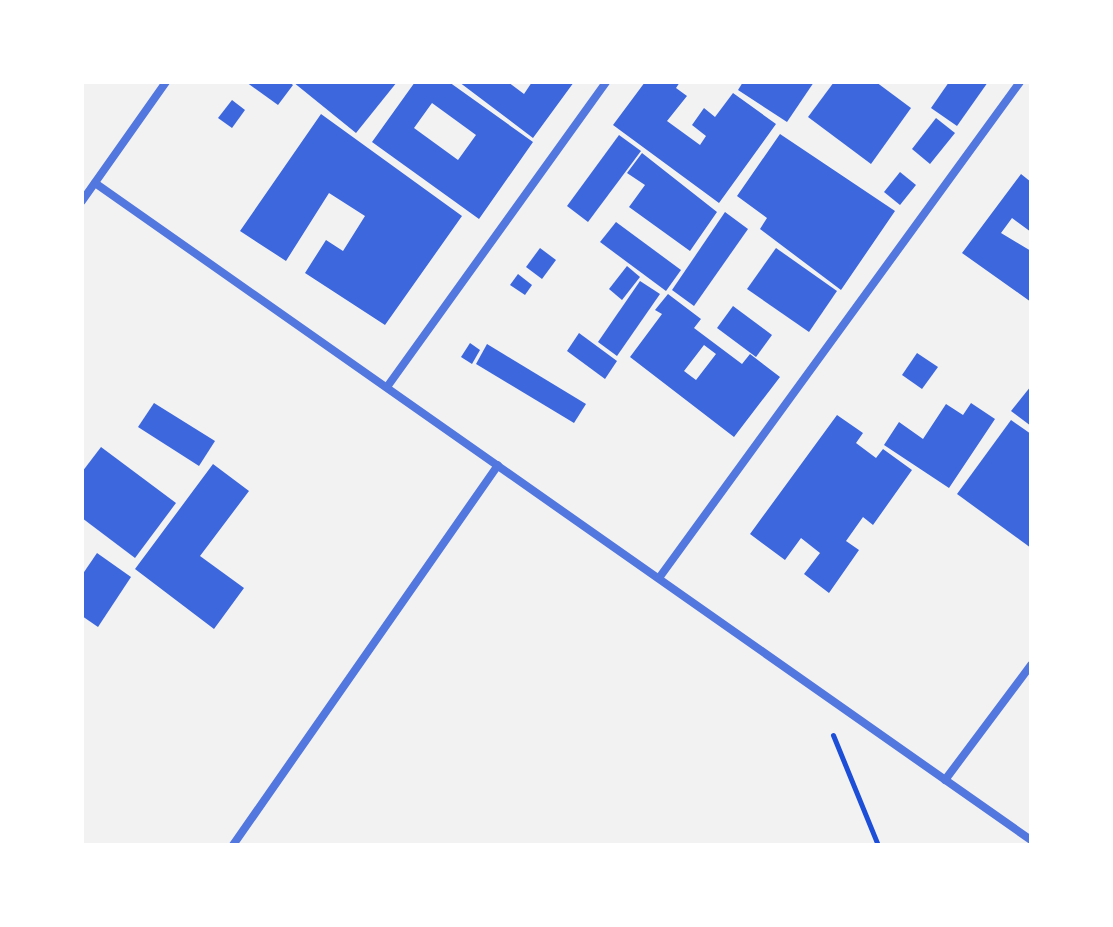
<!DOCTYPE html>
<html>
<head>
<meta charset="utf-8">
<style>
  body { margin:0 }
  #map { position:relative; width:1113px; height:927px; overflow:hidden; background:#f2f2f2; font-family:Rubik,sans-serif }
  div>[style] { position:absolute }
  .building>* { inset:0; background:#3d67dc }
  .path>* { height:5px; margin:-2.5px; padding:0 2.5px; transform-origin:2.5px; border-radius:2.5px; background:#1d4ed8 }
  .minor>* { height:8px; margin:-4px; padding:0 4px; transform-origin:4px; border-radius:4px; background:#5277de }
  span { translate:-50% -50%; white-space:nowrap; text-align:center; line-height:1.15; -webkit-text-stroke:8px #fff; paint-order:stroke }
  .frame { position:absolute; inset:0; border:84px solid #fff; pointer-events:none }
</style>
</head>
<body>
<div id="map">
  <div class="building">
    <i style="clip-path:polygon(246px 82px,289px 82px,293px 85px,278px 105px)"></i>
    <i style="clip-path:polygon(293px 82px,397px 82px,356px 133px)"></i>
    <i style="clip-path:polygon(evenodd,415px 82px,449px 82px,533px 142px,479px 219px,372px 142px,415px 82px,432px 103px,476px 135px,458px 160px,414px 128px,432px 103px)"></i>
    <i style="clip-path:polygon(459px 82px,508px 82px,524px 94px,532px 82px,574px 82px,533px 138px)"></i>
    <i style="clip-path:polygon(645px 82px,680px 82px,676px 88px,687px 96px,667px 121px,700px 145px,706px 136px,692px 125px,704px 108px,715px 117px,733px 93px,776px 124px,719px 203px,613px 125px)"></i>
    <i style="clip-path:polygon(743px 82px,814px 82px,787px 122px,738px 90px)"></i>
    <i style="clip-path:polygon(834px 82px,876px 82px,911px 108px,871px 164px,808px 117px)"></i>
    <i style="clip-path:polygon(949px 82px,988px 82px,957px 126px,931px 108px)"></i>
    <i style="clip-path:polygon(232px 100px,245px 110px,232px 128px,218px 118px)"></i>
    <i style="clip-path:polygon(321px 114px,462px 216px,385px 325px,305px 273px,326px 240px,343px 251px,365px 216px,329px 193px,286px 261px,240px 231px)"></i>
    <i style="clip-path:polygon(936px 118px,955px 133px,930px 164px,912px 149px)"></i>
    <i style="clip-path:polygon(780px 134px,895px 211px,841px 290px,760px 229px,767px 218px,737px 196px)"></i>
    <i style="clip-path:polygon(619px 135px,641px 151px,588px 222px,567px 206px)"></i>
    <i style="clip-path:polygon(642px 153px,717px 212px,690px 251px,629px 207px,645px 185px,627px 173px)"></i>
    <i style="clip-path:polygon(900px 172px,916px 185px,900px 205px,884px 192px)"></i>
    <i style="clip-path:polygon(1021px 174px,1031px 182px,1031px 232px,1012px 218px,1001px 233px,1031px 251px,1031px 302px,962px 253px)"></i>
    <i style="clip-path:polygon(725px 212px,748px 229px,694px 306px,672px 290px)"></i>
    <i style="clip-path:polygon(616px 222px,681px 270px,666px 291px,600px 242px)"></i>
    <i style="clip-path:polygon(540px 248px,556px 260px,542px 279px,526px 267px)"></i>
    <i style="clip-path:polygon(776px 248px,837px 291px,809px 332px,747px 289px)"></i>
    <i style="clip-path:polygon(627px 266px,640px 277px,622px 300px,609px 289px)"></i>
    <i style="clip-path:polygon(518px 274px,532px 285px,525px 295px,510px 285px)"></i>
    <i style="clip-path:polygon(640px 281px,660px 294px,617px 356px,598px 342px)"></i>
    <i style="clip-path:polygon(evenodd,668px 294px,701px 319px,694px 328px,742px 364px,750px 354px,780px 377px,734px 437px,630px 357px,662px 314px,655px 310px,668px 294px,704px 345px,716px 354px,696px 380px,684px 371px,704px 345px)"></i>
    <i style="clip-path:polygon(733px 306px,772px 335px,756px 357px,717px 328px)"></i>
    <i style="clip-path:polygon(579px 333px,617px 361px,605px 379px,567px 351px)"></i>
    <i style="clip-path:polygon(470px 343px,480px 350px,472px 364px,461px 357px)"></i>
    <i style="clip-path:polygon(487px 344px,586px 404px,574px 423px,476px 364px)"></i>
    <i style="clip-path:polygon(917px 353px,938px 367px,922px 389px,902px 375px)"></i>
    <i style="clip-path:polygon(1031px 386px,1031px 426px,1011px 411px)"></i>
    <i style="clip-path:polygon(154px 403px,215px 441px,199px 466px,138px 427px)"></i>
    <i style="clip-path:polygon(971px 403px,995px 419px,949px 488px,884px 445px,899px 422px,923px 439px,946px 404px,963px 415px)"></i>
    <i style="clip-path:polygon(837px 415px,863px 433px,856px 443px,876px 458px,883px 449px,912px 470px,873px 525px,863px 517px,846px 541px,859px 550px,829px 593px,804px 574px,820px 553px,801px 538px,785px 560px,750px 534px)"></i>
    <i style="clip-path:polygon(1011px 420px,1031px 434px,1031px 548px,957px 494px)"></i>
    <i style="clip-path:polygon(101px 447px,176px 503px,135px 558px,82px 518px,82px 472px)"></i>
    <i style="clip-path:polygon(213px 464px,249px 491px,200px 556px,244px 588px,214px 629px,135px 569px)"></i>
    <i style="clip-path:polygon(97px 553px,131px 577px,98px 627px,82px 616px,82px 575px)"></i>
  </div>
  <div class="path">
    <i style="left:833px;top:735px;width:119px;rotate:67.8deg"></i>
  </div>
  <div class="minor">
    <i style="left:95px;top:183px;width:1144px;rotate:35.07deg"></i>
    <i style="left:82px;top:201px;width:146px;rotate:-54.8deg"></i>
    <i style="left:387px;top:387px;width:375px;rotate:-54.3deg"></i>
    <i style="left:659px;top:578px;width:613px;rotate:-53.95deg"></i>
    <i style="left:945px;top:780px;width:144px;rotate:-53.2deg"></i>
    <i style="left:233px;top:845px;width:463px;rotate:-55.1deg"></i>
  </div>
  <div class="frame"></div>
</div>
</body>
</html>
